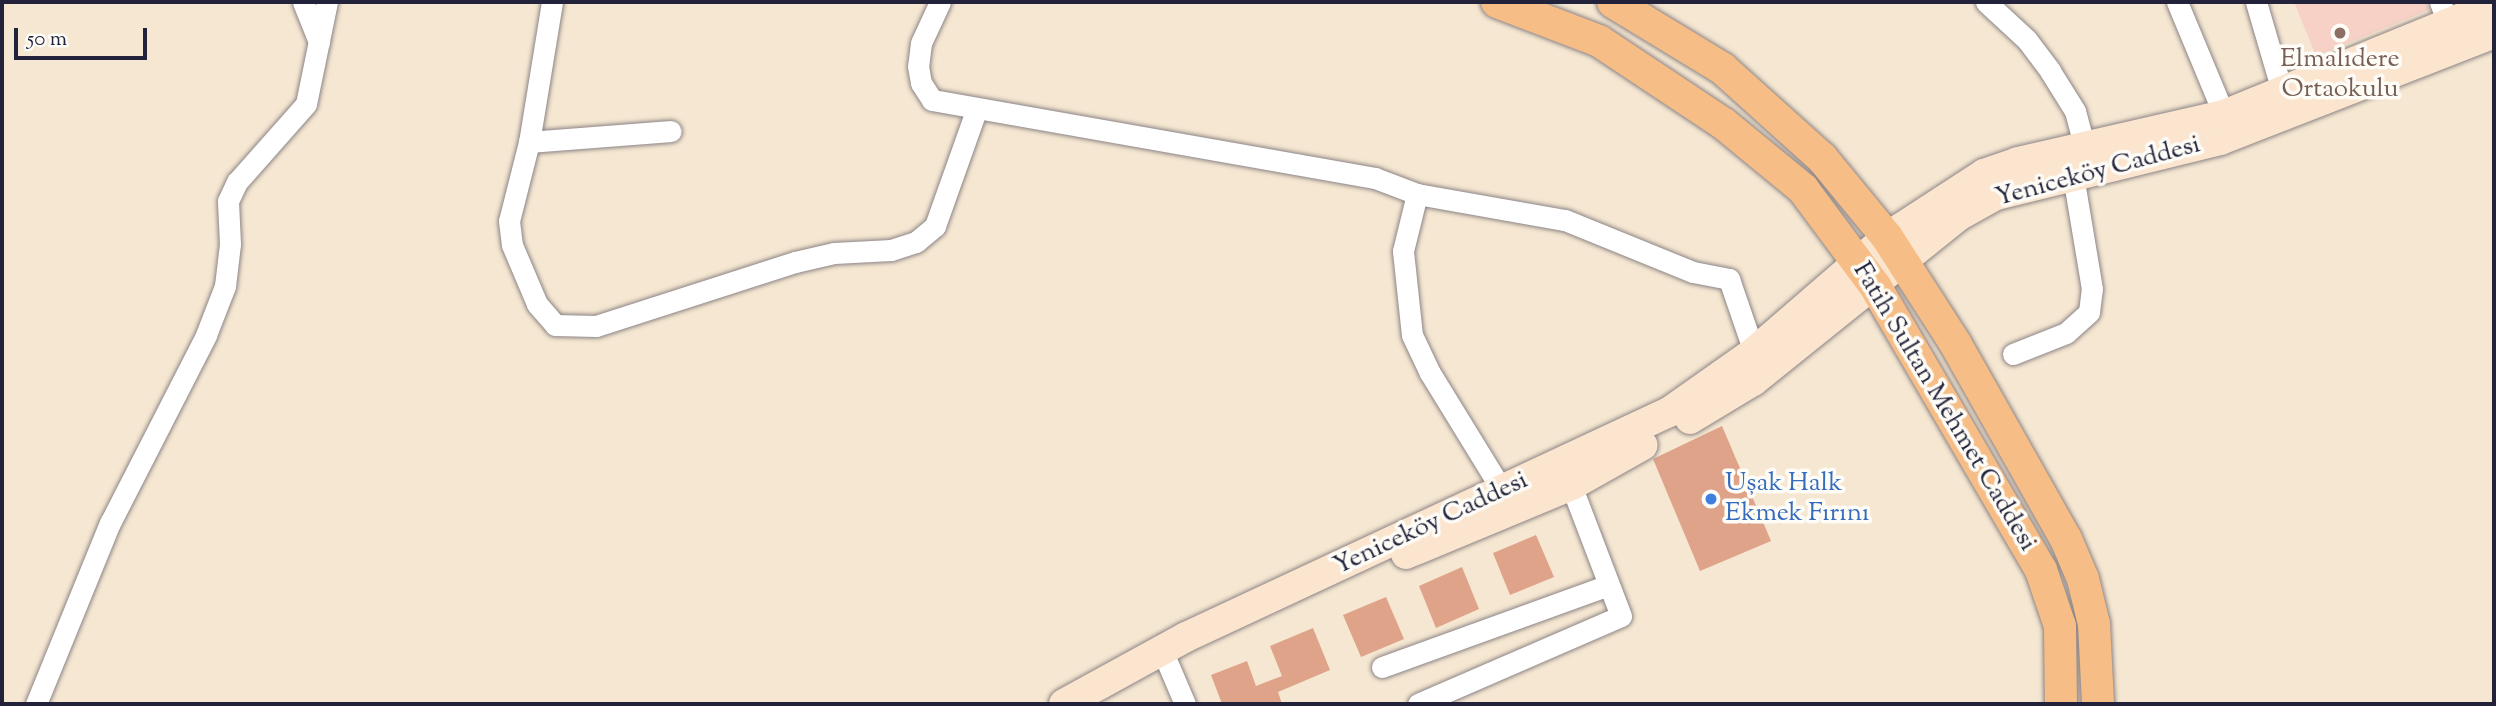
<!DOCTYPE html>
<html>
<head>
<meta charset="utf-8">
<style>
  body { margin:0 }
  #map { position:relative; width:2496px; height:706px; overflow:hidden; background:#f5e7d1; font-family:"Sorts Mill Goudy",serif }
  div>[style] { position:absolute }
  .built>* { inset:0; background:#f7d1c6 }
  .building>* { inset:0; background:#dea389 }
  .roads { filter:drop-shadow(0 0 2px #8c8486) drop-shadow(0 0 2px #8c8486) }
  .street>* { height:21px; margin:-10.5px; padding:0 10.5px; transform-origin:10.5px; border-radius:10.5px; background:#fff }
  .secondary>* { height:30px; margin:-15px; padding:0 15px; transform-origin:15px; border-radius:15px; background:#fbe5cf }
  .primary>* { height:32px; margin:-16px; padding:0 16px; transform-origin:16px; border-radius:16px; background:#f6be86 }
  .dots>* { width:19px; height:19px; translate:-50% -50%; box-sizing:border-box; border:4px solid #fdfcf7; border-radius:50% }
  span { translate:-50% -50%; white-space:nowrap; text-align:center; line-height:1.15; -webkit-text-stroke:7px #fdfcf7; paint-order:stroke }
  .education-label { font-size:26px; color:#785e54 }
  .street-label { font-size:26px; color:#22223b }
  .shop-label { font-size:26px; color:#366cbe }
  .left { translate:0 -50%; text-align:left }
  .frame { position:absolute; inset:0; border:4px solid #22223b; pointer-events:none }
  .scale { position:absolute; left:14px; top:28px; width:133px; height:32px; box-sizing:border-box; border:4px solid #22223b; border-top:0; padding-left:9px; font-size:21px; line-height:24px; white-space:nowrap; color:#22223b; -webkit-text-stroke:5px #fdfcf7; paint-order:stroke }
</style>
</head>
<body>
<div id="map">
  <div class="built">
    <i style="clip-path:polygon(2294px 2px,2426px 2px,2429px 10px,2316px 56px)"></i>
  </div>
  <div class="building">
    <i style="clip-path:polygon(1722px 426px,1771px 541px,1700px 571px,1653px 459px)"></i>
    <i style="clip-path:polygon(1536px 535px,1554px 577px,1510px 595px,1493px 553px)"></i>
    <i style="clip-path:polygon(1462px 567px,1479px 609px,1436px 628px,1419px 586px)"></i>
    <i style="clip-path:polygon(1386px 597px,1404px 639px,1361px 657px,1343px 615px)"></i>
    <i style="clip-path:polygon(1313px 628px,1330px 670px,1278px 692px,1282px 704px,1222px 704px,1211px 675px,1247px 661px,1256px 686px,1282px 676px,1270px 646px)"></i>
  </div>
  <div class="roads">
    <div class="street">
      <i style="left:303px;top:2px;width:43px;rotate:68.2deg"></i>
      <i style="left:552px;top:2px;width:142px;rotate:99.3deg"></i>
      <i style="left:529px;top:142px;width:81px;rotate:104.2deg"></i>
      <i style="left:509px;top:221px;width:24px;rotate:83deg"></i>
      <i style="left:512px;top:245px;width:64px;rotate:67deg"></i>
      <i style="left:537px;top:304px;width:28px;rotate:49deg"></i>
      <i style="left:555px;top:325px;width:41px;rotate:1.4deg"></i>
      <i style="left:596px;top:326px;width:209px;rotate:-17.8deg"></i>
      <i style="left:795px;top:262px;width:40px;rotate:-13deg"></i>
      <i style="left:834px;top:253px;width:57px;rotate:-3deg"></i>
      <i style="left:891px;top:250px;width:26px;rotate:-18deg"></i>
      <i style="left:916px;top:242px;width:25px;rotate:-40deg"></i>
      <i style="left:935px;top:226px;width:122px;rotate:-70.4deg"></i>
      <i style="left:940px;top:2px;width:45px;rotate:114.9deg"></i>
      <i style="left:921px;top:43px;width:23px;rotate:97deg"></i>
      <i style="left:918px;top:66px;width:17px;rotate:80deg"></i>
      <i style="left:921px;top:83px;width:20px;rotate:57deg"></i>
      <i style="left:932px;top:100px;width:450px;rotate:10deg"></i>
      <i style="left:1375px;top:178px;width:45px;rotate:20.9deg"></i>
      <i style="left:1417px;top:194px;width:150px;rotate:10deg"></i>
      <i style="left:1565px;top:220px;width:138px;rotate:22.1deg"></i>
      <i style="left:1693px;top:272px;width:37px;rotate:11deg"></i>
      <i style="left:1729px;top:279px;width:77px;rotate:71.1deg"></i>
      <i style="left:1986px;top:2px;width:56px;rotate:42.8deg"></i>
      <i style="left:2027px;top:40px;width:39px;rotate:53deg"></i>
      <i style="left:2050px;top:71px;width:47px;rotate:58deg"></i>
      <i style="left:2075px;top:111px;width:39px;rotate:75deg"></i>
      <i style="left:2177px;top:2px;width:122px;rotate:67.4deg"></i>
      <i style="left:2256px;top:2px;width:93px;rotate:73.7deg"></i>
      <i style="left:2440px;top:2px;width:22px;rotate:69deg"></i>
      <i style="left:529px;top:142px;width:142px;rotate:-4.4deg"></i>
      <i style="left:1417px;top:194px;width:59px;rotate:103.8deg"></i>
      <i style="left:1403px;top:251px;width:84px;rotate:83.9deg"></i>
      <i style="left:1412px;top:335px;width:42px;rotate:64.7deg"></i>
      <i style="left:1430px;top:373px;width:137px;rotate:58.4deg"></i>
      <i style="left:2013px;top:354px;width:57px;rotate:-21.6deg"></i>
      <i style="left:2066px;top:333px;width:31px;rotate:-42deg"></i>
      <i style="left:2089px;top:312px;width:23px;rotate:-83deg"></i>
      <i style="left:2092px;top:289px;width:115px;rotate:-99.5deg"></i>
      <i style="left:1162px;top:650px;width:59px;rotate:66.9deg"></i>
      <i style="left:1382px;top:667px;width:240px;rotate:-19.9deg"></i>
      <i style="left:36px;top:704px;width:196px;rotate:-67.8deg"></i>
      <i style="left:110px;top:523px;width:211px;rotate:-62.9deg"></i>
      <i style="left:206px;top:335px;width:53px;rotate:-68.8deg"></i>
      <i style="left:225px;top:286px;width:42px;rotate:-83.2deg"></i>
      <i style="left:230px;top:244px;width:43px;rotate:-92.7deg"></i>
      <i style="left:228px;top:201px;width:21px;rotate:-65deg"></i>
      <i style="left:237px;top:182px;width:104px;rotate:-48.5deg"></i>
      <i style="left:306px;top:104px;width:104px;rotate:-78.4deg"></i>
      <i style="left:1418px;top:704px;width:221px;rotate:-23.4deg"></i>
      <i style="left:1621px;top:616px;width:154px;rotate:-110.9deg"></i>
    </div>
    <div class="secondary">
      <i style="left:1690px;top:419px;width:74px;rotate:-31.1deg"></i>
      <i style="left:1753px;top:381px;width:263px;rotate:-38.8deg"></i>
      <i style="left:1958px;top:216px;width:43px;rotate:-28.9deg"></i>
      <i style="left:1996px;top:195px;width:231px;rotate:-13.8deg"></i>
      <i style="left:2220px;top:140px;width:294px;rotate:-21.3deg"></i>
      <i style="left:1406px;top:554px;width:180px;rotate:-22.6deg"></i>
      <i style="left:1572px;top:485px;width:81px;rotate:-29.4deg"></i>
      <i style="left:1064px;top:704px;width:139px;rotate:-28.8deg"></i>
      <i style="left:1186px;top:637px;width:533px;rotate:-24.98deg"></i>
      <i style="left:1669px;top:412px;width:104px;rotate:-35.2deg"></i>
      <i style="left:1754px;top:352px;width:176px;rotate:-40.8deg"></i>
      <i style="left:1887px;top:237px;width:116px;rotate:-33deg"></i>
      <i style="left:1984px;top:174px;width:36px;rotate:-19deg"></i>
      <i style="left:2018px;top:162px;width:211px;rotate:-12.9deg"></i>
      <i style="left:2224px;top:115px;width:292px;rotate:-22.2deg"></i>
    </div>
    <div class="primary">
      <i style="left:1497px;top:2px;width:109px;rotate:20.9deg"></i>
      <i style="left:1599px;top:41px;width:150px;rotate:33.6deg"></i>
      <i style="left:1724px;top:124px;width:102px;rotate:39.4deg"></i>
      <i style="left:1803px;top:189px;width:121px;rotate:53.4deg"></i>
      <i style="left:1875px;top:286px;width:329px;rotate:59.7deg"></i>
      <i style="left:2041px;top:570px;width:59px;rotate:71.3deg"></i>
      <i style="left:2060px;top:626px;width:78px;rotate:89.3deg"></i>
      <i style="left:1613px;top:2px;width:129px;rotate:31.3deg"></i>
      <i style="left:1723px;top:69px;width:133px;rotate:42deg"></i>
      <i style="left:1822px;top:158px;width:102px;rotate:50.6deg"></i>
      <i style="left:1887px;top:237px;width:126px;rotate:57.3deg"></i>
      <i style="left:1955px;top:343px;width:225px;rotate:60.5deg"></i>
      <i style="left:2066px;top:539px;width:43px;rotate:67deg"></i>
      <i style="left:2083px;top:579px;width:46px;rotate:76.3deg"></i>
      <i style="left:2094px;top:624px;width:80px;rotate:87.1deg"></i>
    </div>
  </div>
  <div class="dots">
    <i style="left:2340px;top:33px;background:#8d6e63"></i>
    <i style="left:1711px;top:499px;background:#3f7fe0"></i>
  </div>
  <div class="education-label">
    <span style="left:2340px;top:75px">Elmalıdere<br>Ortaokulu</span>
  </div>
  <div class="street-label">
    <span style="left:2098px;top:172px;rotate:-15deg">Yeniceköy Caddesi</span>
    <span style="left:1944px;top:407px;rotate:59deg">Fatih Sultan Mehmet Caddesi</span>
    <span style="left:1431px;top:524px;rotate:-25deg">Yeniceköy Caddesi</span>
  </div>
  <div class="shop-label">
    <span class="left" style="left:1725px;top:499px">Uşak Halk<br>Ekmek Fırını</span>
  </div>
  <div class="frame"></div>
  <div class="scale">50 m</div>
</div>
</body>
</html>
